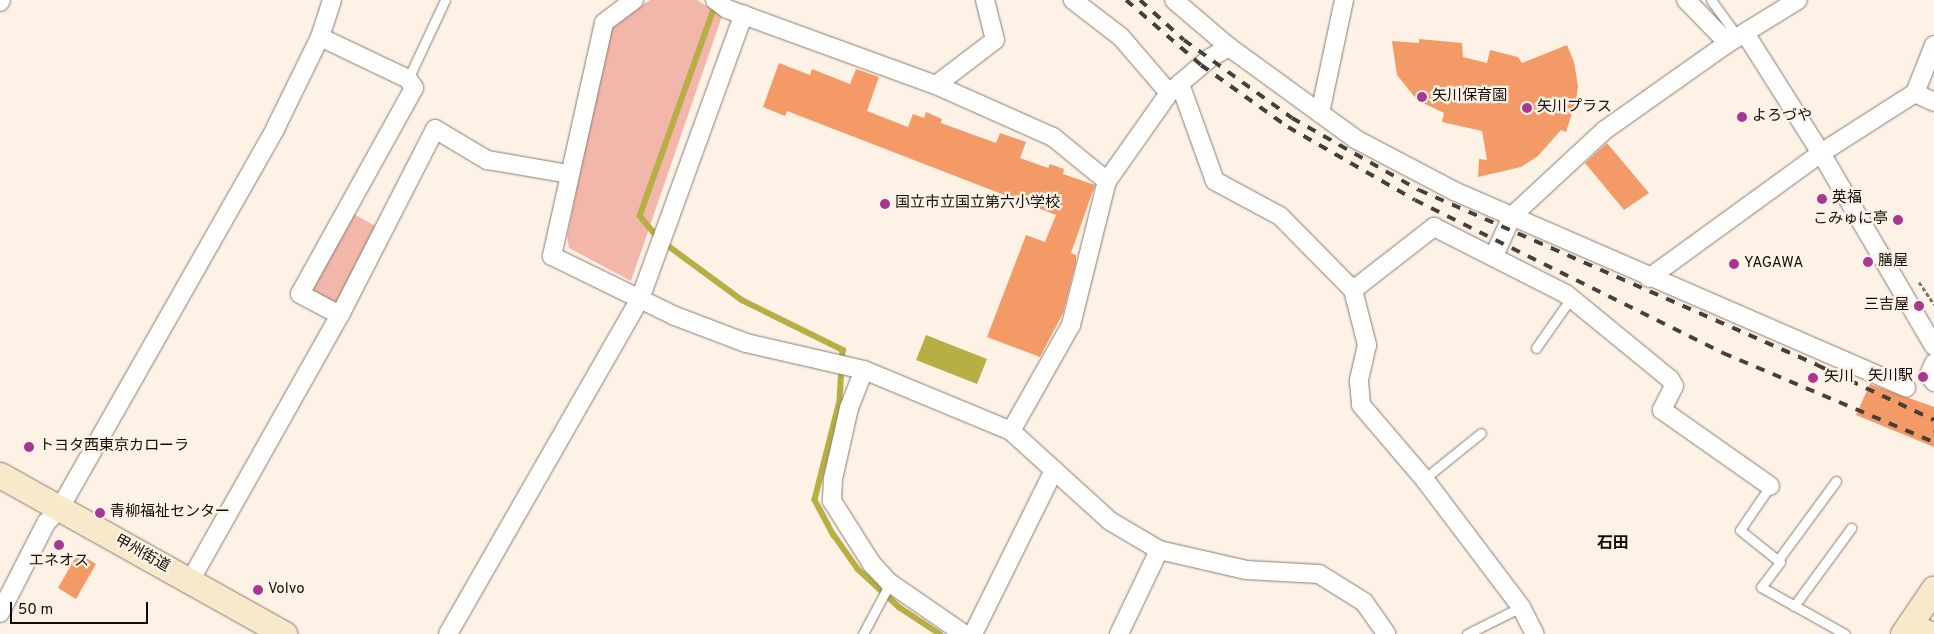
<!DOCTYPE html>
<html>
<head>
<meta charset="utf-8">
<style>
  body { margin:0 }
  #map { position:relative; width:1934px; height:634px; overflow:hidden; background:#fef2e6; font-family:Overpass,"Noto Sans JP",sans-serif }
  div>[style] { position:absolute }
  .green>* { inset:0; background:#f3b6aa }
  .water>* { inset:0; background:#b7af45 }
  .stream>* { height:5.5px; margin:-2.75px; padding:0 2.75px; transform-origin:2.75px; border-radius:2.75px; background:#b7af45 }
  .building>* { inset:0; background:#f49a67 }
  .path>* { height:3px; margin-top:-1.5px; transform-origin:0; background:repeating-linear-gradient(90deg,#7d756d 0 4px,transparent 0 6.5px) }
  .roads { filter:drop-shadow(0 0 1px #897c6f) drop-shadow(0 0 1px #897c6f) }
  .lane>* { height:9px; margin:-4.5px; padding:0 4.5px; transform-origin:4.5px; border-radius:4.5px; background:#fff }
  .street>* { height:18px; margin:-9px; padding:0 9px; transform-origin:9px; border-radius:9px; background:#fff }
  .secondary>* { height:25px; margin:-12.5px; padding:0 12.5px; transform-origin:12.5px; border-radius:12.5px; background:#f7e9c9 }
  .rail>* { height:4px; margin-top:-2px; transform-origin:0; background:repeating-linear-gradient(90deg,#453f38 0 9px,transparent 0 18px) }
  .dots>* { width:14px; height:14px; translate:-50% -50%; box-sizing:border-box; border:2px solid #fef2e6; border-radius:50% }
  span { translate:-50% -50%; white-space:nowrap; text-align:center; line-height:1.15; -webkit-text-stroke:4.5px #fef2e6; paint-order:stroke }
  .poi-label { font-size:15px; color:#130e09 }
  .left { translate:0 -50%; text-align:left }
  .right { translate:-100% -50%; text-align:right }
  .street-label { font-size:15px; color:#130e09 }
  .neighbourhood-label { font-size:16px; color:#130e09; font-weight:700 }
  .scale { position:absolute; left:10px; top:602px; width:138px; height:22px; box-sizing:border-box; border:2px solid #130e09; border-top:0; padding-left:6px; font-size:15px; line-height:18px; white-space:nowrap; color:#130e09; -webkit-text-stroke:4px #fef2e6; paint-order:stroke }
</style>
</head>
<body>
<div id="map">
  <div class="green">
    <i style="clip-path:polygon(650px 0,697px 0,722px 16px,631px 281px,569px 248px,567px 237px,608px 35px,612px 25px)"></i>
    <i style="clip-path:polygon(352px 213px,377px 227px,334px 307px,309px 294px)"></i>
  </div>
  <div class="water">
    <i style="clip-path:polygon(926px 335px,987px 359px,977px 384px,916px 360px)"></i>
  </div>
  <div class="stream">
    <i style="left:716px;top:4px;width:225px;rotate:109.7deg"></i>
    <i style="left:640px;top:216px;width:30px;rotate:50deg"></i>
    <i style="left:659px;top:239px;width:103px;rotate:36.3deg"></i>
    <i style="left:742px;top:300px;width:113px;rotate:26.3deg"></i>
    <i style="left:843px;top:350px;width:51px;rotate:93.4deg"></i>
    <i style="left:840px;top:401px;width:102px;rotate:104.2deg"></i>
    <i style="left:815px;top:500px;width:40px;rotate:62deg"></i>
    <i style="left:834px;top:535px;width:42px;rotate:54.8deg"></i>
    <i style="left:858px;top:569px;width:56px;rotate:42.8deg"></i>
    <i style="left:899px;top:607px;width:49px;rotate:33.4deg"></i>
  </div>
  <div class="building">
    <i style="clip-path:polygon(1419px 39px,1462px 43px,1463px 57px,1487px 63px,1490px 50px,1518px 57px,1522px 63px,1567px 45px,1574px 62px,1578px 86px,1576px 101px,1566px 132px,1561px 130px,1538px 156px,1521px 167px,1478px 177px,1479px 159px,1487px 160px,1482px 131px,1442px 122px,1444px 113px,1417px 100px,1397px 75px,1392px 41px,1419px 43px)"></i>
    <i style="clip-path:polygon(779px 63px,810px 75px,812px 69px,850px 84px,856px 69px,879px 77px,867px 111px,908px 127px,913px 114px,924px 118px,926px 112px,942px 119px,941px 123px,996px 143px,1000px 133px,1026px 142px,1020px 158px,1048px 168px,1050px 164px,1064px 169px,1063px 174px,1095px 185px,1071px 253px,1076px 255px,1076px 262px,1063px 313px,1040px 357px,987px 337px,1026px 235px,1045px 242px,1056px 215px,787px 111px,785px 116px,763px 107px)"></i>
    <i style="clip-path:polygon(1607px 143px,1649px 193px,1624px 210px,1585px 163px)"></i>
    <i style="clip-path:polygon(1870px 384px,1934px 407px,1934px 447px,1856px 415px)"></i>
    <i style="clip-path:polygon(78px 553px,96px 564px,76px 599px,58px 588px)"></i>
  </div>
  <div class="path">
    <i style="left:1919px;top:282px;width:27px;rotate:56deg"></i>
    <i style="left:1933px;top:431px;width:1px"></i>
  </div>
  <div class="roads">
    <div class="lane">
      <i style="left:1711px;top:0;width:46px;rotate:53.9deg"></i>
      <i style="left:408px;top:79px;width:87px;rotate:-64.9deg"></i>
      <i style="left:1536px;top:348px;width:61px;rotate:-55deg"></i>
      <i style="left:1424px;top:479px;width:73px;rotate:-38.9deg"></i>
      <i style="left:1770px;top:486px;width:53px;rotate:124.3deg"></i>
      <i style="left:1740px;top:530px;width:51px;rotate:38.7deg"></i>
      <i style="left:1780px;top:562px;width:31px;rotate:127deg"></i>
      <i style="left:1761px;top:587px;width:96px;rotate:29.2deg"></i>
      <i style="left:1778px;top:560px;width:98px;rotate:-53.7deg"></i>
      <i style="left:1794px;top:606px;width:97px;rotate:-53.8deg"></i>
      <i style="left:863px;top:634px;width:58px;rotate:-62.1deg"></i>
      <i style="left:1467px;top:634px;width:60px;rotate:-26.6deg"></i>
    </div>
    <div class="street">
      <i style="left:634px;top:0;width:38px;rotate:143deg"></i>
      <i style="left:604px;top:23px;width:239px;rotate:102.6deg"></i>
      <i style="left:552px;top:256px;width:137px;rotate:26deg"></i>
      <i style="left:675px;top:316px;width:76px;rotate:20.8deg"></i>
      <i style="left:746px;top:343px;width:121px;rotate:12.9deg"></i>
      <i style="left:864px;top:370px;width:159px;rotate:22.5deg"></i>
      <i style="left:1011px;top:431px;width:122px;rotate:-60.5deg"></i>
      <i style="left:1071px;top:325px;width:148px;rotate:-76deg"></i>
      <i style="left:715px;top:0;width:15px;rotate:37deg"></i>
      <i style="left:727px;top:9px;width:222px;rotate:20deg"></i>
      <i style="left:936px;top:85px;width:128px;rotate:24deg"></i>
      <i style="left:1053px;top:137px;width:70px;rotate:39.2deg"></i>
      <i style="left:1107px;top:181px;width:108px;rotate:-54.8deg"></i>
      <i style="left:1169px;top:93px;width:74px;rotate:-130.6deg"></i>
      <i style="left:1121px;top:37px;width:61px;rotate:-142.4deg"></i>
      <i style="left:1686px;top:0;width:60px;rotate:45.7deg"></i>
      <i style="left:0;top:2px;width:2px;rotate:-63deg"></i>
      <i style="left:1745px;top:33px;width:142px;rotate:57.7deg"></i>
      <i style="left:1821px;top:153px;width:224px;rotate:59.7deg"></i>
      <i style="left:320px;top:37px;width:98px;rotate:25.5deg"></i>
      <i style="left:408px;top:79px;width:11px;rotate:56deg"></i>
      <i style="left:414px;top:88px;width:235px;rotate:119deg"></i>
      <i style="left:300px;top:294px;width:45px;rotate:27.7deg"></i>
      <i style="left:1934px;top:45px;width:52px;rotate:111.6deg"></i>
      <i style="left:1915px;top:93px;width:21px;rotate:25deg"></i>
      <i style="left:1229px;top:47px;width:158px;rotate:36deg"></i>
      <i style="left:1357px;top:140px;width:110px;rotate:27.7deg"></i>
      <i style="left:1454px;top:191px;width:493px;rotate:23.5deg"></i>
      <i style="left:1180px;top:84px;width:103px;rotate:70.2deg"></i>
      <i style="left:1215px;top:181px;width:74px;rotate:28.3deg"></i>
      <i style="left:1280px;top:216px;width:104px;rotate:45.4deg"></i>
      <i style="left:1353px;top:290px;width:57px;rotate:75.7deg"></i>
      <i style="left:1367px;top:345px;width:37px;rotate:103deg"></i>
      <i style="left:1359px;top:381px;width:24px;rotate:85deg"></i>
      <i style="left:1361px;top:405px;width:99px;rotate:49.5deg"></i>
      <i style="left:1425px;top:480px;width:159px;rotate:52.9deg"></i>
      <i style="left:1521px;top:607px;width:30px;rotate:63deg"></i>
      <i style="left:936px;top:85px;width:74px;rotate:-37.3deg"></i>
      <i style="left:995px;top:40px;width:41px;rotate:-104deg"></i>
      <i style="left:1171px;top:91px;width:51px;rotate:-40.2deg"></i>
      <i style="left:1210px;top:58px;width:22px;rotate:-30deg"></i>
      <i style="left:1229px;top:47px;width:72px;rotate:-139.5deg"></i>
      <i style="left:1320px;top:113px;width:116px;rotate:-78deg"></i>
      <i style="left:1494px;top:256px;width:44px;rotate:-65.8deg"></i>
      <i style="left:1512px;top:216px;width:127px;rotate:-42.8deg"></i>
      <i style="left:1605px;top:130px;width:151px;rotate:-35.3deg"></i>
      <i style="left:1728px;top:43px;width:82px;rotate:-31.6deg"></i>
      <i style="left:1649px;top:278px;width:213px;rotate:-36deg"></i>
      <i style="left:1821px;top:153px;width:112px;rotate:-32.6deg"></i>
      <i style="left:1353px;top:290px;width:103px;rotate:-37.9deg"></i>
      <i style="left:1434px;top:227px;width:148px;rotate:26.9deg"></i>
      <i style="left:1566px;top:294px;width:134px;rotate:39.3deg"></i>
      <i style="left:1670px;top:379px;width:8px;rotate:60deg"></i>
      <i style="left:1674px;top:386px;width:27px;rotate:117deg"></i>
      <i style="left:1662px;top:410px;width:132px;rotate:35.1deg"></i>
      <i style="left:1934px;top:363px;width:13px;rotate:113deg"></i>
      <i style="left:1929px;top:375px;width:9px;rotate:54deg"></i>
      <i style="left:864px;top:370px;width:41px;rotate:111.5deg"></i>
      <i style="left:849px;top:408px;width:73px;rotate:102.7deg"></i>
      <i style="left:833px;top:479px;width:22px;rotate:93deg"></i>
      <i style="left:832px;top:501px;width:75px;rotate:57.6deg"></i>
      <i style="left:872px;top:564px;width:26px;rotate:47deg"></i>
      <i style="left:890px;top:583px;width:90px;rotate:34.6deg"></i>
      <i style="left:1011px;top:431px;width:134px;rotate:42.3deg"></i>
      <i style="left:1110px;top:521px;width:57px;rotate:30.6deg"></i>
      <i style="left:1159px;top:550px;width:89px;rotate:12.9deg"></i>
      <i style="left:1246px;top:570px;width:73px;rotate:3.1deg"></i>
      <i style="left:1319px;top:574px;width:53px;rotate:31.9deg"></i>
      <i style="left:1364px;top:602px;width:39px;rotate:55deg"></i>
      <i style="left:190px;top:581px;width:305px;rotate:-60.6deg"></i>
      <i style="left:340px;top:315px;width:209px;rotate:-62.9deg"></i>
      <i style="left:435px;top:129px;width:61px;rotate:30.8deg"></i>
      <i style="left:487px;top:160px;width:83px;rotate:9.7deg"></i>
      <i style="left:0;top:613px;width:101px;rotate:-62.9deg"></i>
      <i style="left:46px;top:523px;width:21px;rotate:-47deg"></i>
      <i style="left:60px;top:508px;width:436px;rotate:-60.4deg"></i>
      <i style="left:275px;top:129px;width:102px;rotate:-63.9deg"></i>
      <i style="left:320px;top:37px;width:39px;rotate:-72deg"></i>
      <i style="left:448px;top:634px;width:386px;rotate:-60.2deg"></i>
      <i style="left:640px;top:299px;width:303px;rotate:-70deg"></i>
      <i style="left:973px;top:634px;width:183px;rotate:-63.7deg"></i>
      <i style="left:1119px;top:634px;width:93px;rotate:-64.5deg"></i>
    </div>
    <div class="secondary">
      <i style="left:0;top:475px;width:326px;rotate:29.2deg"></i>
      <i style="left:1909px;top:625px;width:23px;rotate:23deg"></i>
      <i style="left:1903px;top:634px;width:55px;rotate:-56deg"></i>
    </div>
  </div>
  <div class="rail">
    <i style="left:1126px;top:0;width:99px;rotate:40.9deg"></i>
    <i style="left:1201px;top:65px;width:107px;rotate:35.5deg"></i>
    <i style="left:1288px;top:127px;width:146px;rotate:29.9deg"></i>
    <i style="left:1415px;top:200px;width:344px;rotate:26.4deg"></i>
    <i style="left:1723px;top:353px;width:229px;rotate:22.9deg"></i>
    <i style="left:1140px;top:0;width:59px;rotate:42.3deg"></i>
    <i style="left:1184px;top:40px;width:133px;rotate:35.8deg"></i>
    <i style="left:1292px;top:118px;width:146px;rotate:29.6deg"></i>
    <i style="left:1419px;top:190px;width:435px;rotate:23.7deg"></i>
    <i style="left:1817px;top:365px;width:129px;rotate:25.2deg"></i>
  </div>
  <div class="dots">
    <i style="left:1422px;top:97px;background:#a73793"></i>
    <i style="left:1527px;top:108px;background:#a73793"></i>
    <i style="left:1742px;top:117px;background:#a73793"></i>
    <i style="left:1822px;top:199px;background:#a73793"></i>
    <i style="left:885px;top:204px;background:#a73793"></i>
    <i style="left:1898px;top:220px;background:#a73793"></i>
    <i style="left:1868px;top:262px;background:#a73793"></i>
    <i style="left:1734px;top:264px;background:#a73793"></i>
    <i style="left:1919px;top:306px;background:#a73793"></i>
    <i style="left:1923px;top:377px;background:#a73793"></i>
    <i style="left:1813px;top:378px;background:#a73793"></i>
    <i style="left:29px;top:447px;background:#a73793"></i>
    <i style="left:100px;top:513px;background:#a73793"></i>
    <i style="left:59px;top:545px;background:#a73793"></i>
    <i style="left:258px;top:590px;background:#a73793"></i>
  </div>
  <div class="poi-label">
    <span class="left" style="left:1432px;top:97px">矢川保育園</span>
    <span class="left" style="left:1537px;top:108px">矢川プラス</span>
    <span class="left" style="left:1752px;top:117px">よろづや</span>
    <span class="left" style="left:1832px;top:199px">英福</span>
    <span class="left" style="left:895px;top:204px">国立市立国立第六小学校</span>
    <span class="right" style="left:1888px;top:220px">こみゅに亭</span>
    <span class="left" style="left:1878px;top:262px">膳屋</span>
    <span class="left" style="left:1744px;top:264px">YAGAWA</span>
    <span class="right" style="left:1909px;top:306px">三吉屋</span>
    <span class="right" style="left:1913px;top:377px">矢川駅</span>
    <span class="left" style="left:1824px;top:378px">矢川</span>
    <span class="left" style="left:39px;top:447px">トヨタ西東京カローラ</span>
    <span class="left" style="left:110px;top:513px">青柳福祉センター</span>
    <span style="left:59px;top:562px">エネオス</span>
    <span class="left" style="left:268px;top:590px">Volvo</span>
  </div>
  <div class="street-label">
    <span style="left:142px;top:554px;rotate:29deg">甲州街道</span>
  </div>
  <div class="neighbourhood-label">
    <span style="left:1613px;top:544px">石田</span>
  </div>
  <div class="scale">50 m</div>
</div>
</body>
</html>
